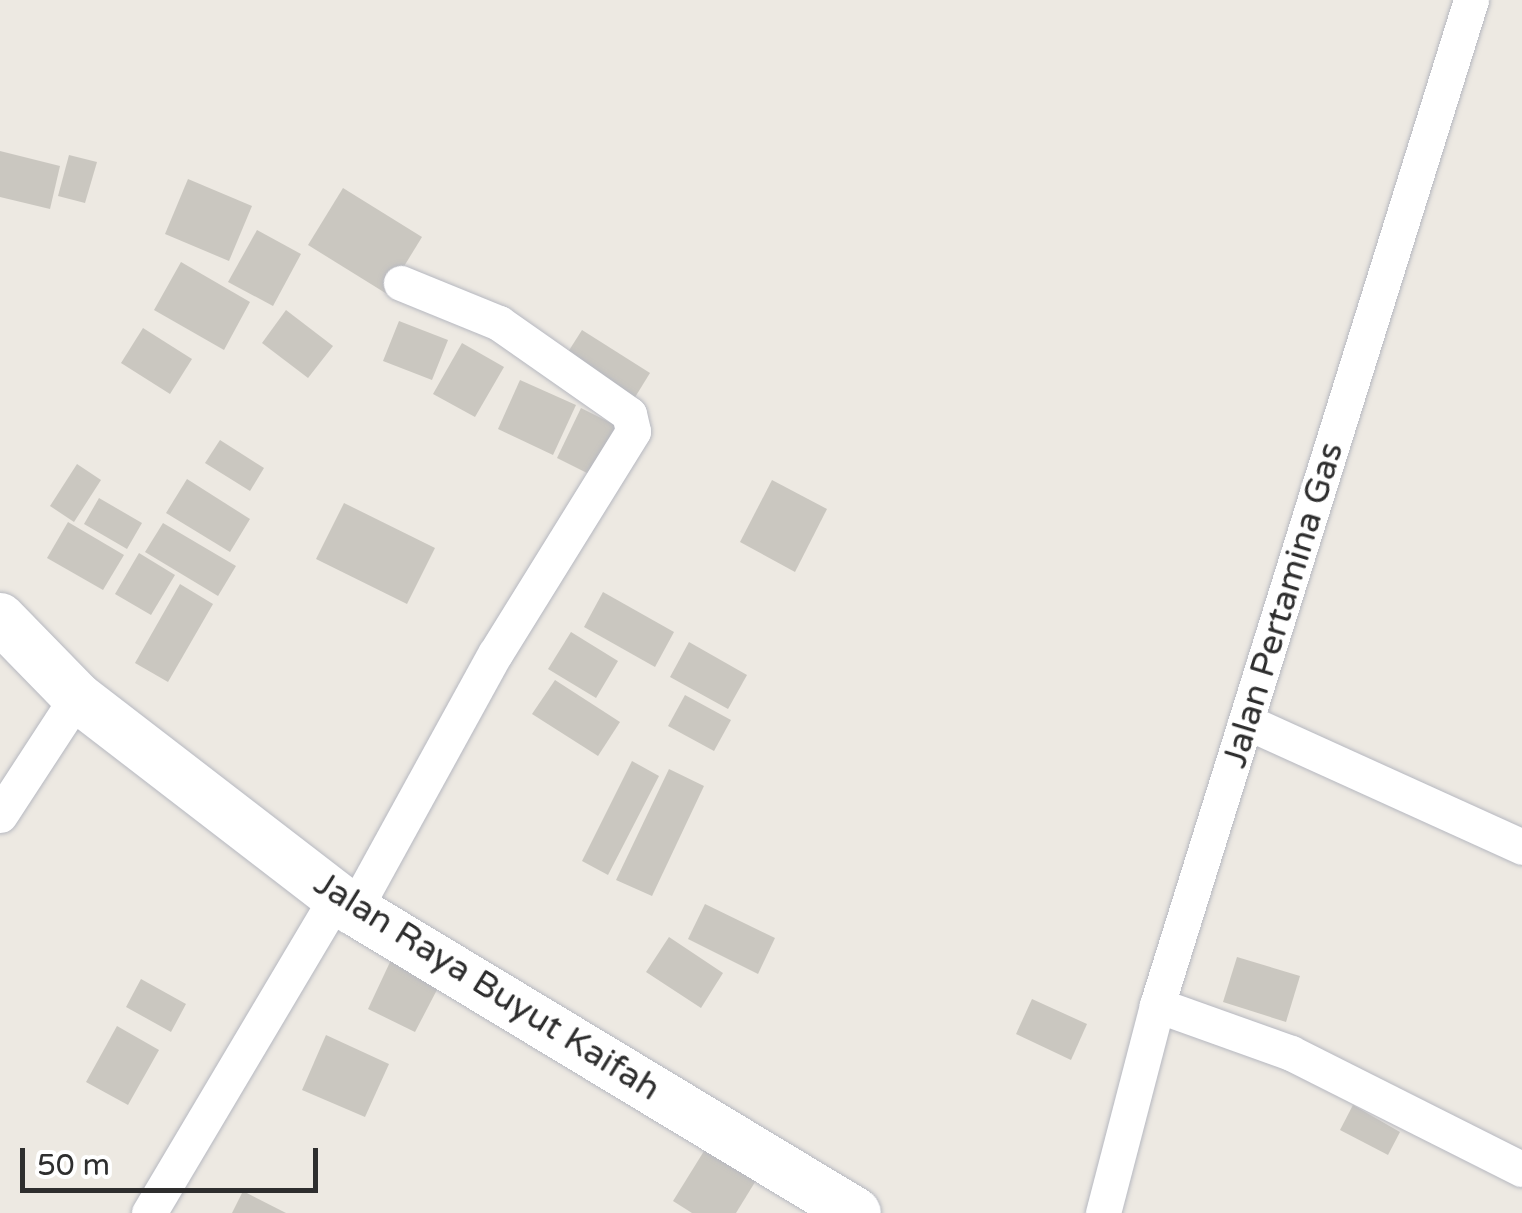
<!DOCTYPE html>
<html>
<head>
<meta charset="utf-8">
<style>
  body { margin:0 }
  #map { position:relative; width:1522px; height:1213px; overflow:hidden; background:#ede9e2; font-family:"Varela Round",sans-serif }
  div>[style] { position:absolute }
  .building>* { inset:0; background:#cac7c0 }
  .roads { filter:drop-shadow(0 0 2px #b6b8c0) drop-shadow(0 0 2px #b6b8c0) }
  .street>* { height:35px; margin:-17.5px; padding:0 17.5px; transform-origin:17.5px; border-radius:17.5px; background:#fff }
  .secondary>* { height:50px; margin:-25px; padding:0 25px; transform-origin:25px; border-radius:25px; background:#fff }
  span { translate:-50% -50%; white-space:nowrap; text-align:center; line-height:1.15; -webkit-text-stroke:9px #fff; paint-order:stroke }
  .street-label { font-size:35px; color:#2e2e2e }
  .scale { position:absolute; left:20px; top:1148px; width:298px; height:45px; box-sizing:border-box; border:5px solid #2e2e2e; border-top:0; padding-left:12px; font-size:30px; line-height:35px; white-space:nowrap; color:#2e2e2e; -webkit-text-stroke:8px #fff; paint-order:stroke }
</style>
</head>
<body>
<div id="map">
  <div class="building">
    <i style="clip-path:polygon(0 151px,60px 166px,50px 209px,0 197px)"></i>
    <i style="clip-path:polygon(69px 155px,97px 162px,85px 203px,58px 196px)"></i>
    <i style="clip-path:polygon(188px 179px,252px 206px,229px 261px,165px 234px)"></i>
    <i style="clip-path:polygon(343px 188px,422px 237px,387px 294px,308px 245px)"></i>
    <i style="clip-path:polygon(257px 230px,301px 254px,273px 306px,228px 282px)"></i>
    <i style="clip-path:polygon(181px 262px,250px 302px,224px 350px,154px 310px)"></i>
    <i style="clip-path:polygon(286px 310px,333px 346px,308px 378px,262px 343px)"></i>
    <i style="clip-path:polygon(399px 321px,448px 340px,432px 380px,383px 361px)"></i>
    <i style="clip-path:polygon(143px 328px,192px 359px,170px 394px,121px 363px)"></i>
    <i style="clip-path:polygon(582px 330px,650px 373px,629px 407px,561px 363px)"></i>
    <i style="clip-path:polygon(462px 343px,504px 367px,475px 417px,433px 394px)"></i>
    <i style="clip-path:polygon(520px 380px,576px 405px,553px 455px,498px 429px)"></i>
    <i style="clip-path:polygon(581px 408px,625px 430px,601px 480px,557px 458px)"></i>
    <i style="clip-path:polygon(220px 440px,264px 468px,250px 491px,205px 463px)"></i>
    <i style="clip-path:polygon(77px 464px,101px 480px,74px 522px,50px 506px)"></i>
    <i style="clip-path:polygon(187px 479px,250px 519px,230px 552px,166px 513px)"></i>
    <i style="clip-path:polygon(772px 480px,827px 509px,795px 572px,740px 542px)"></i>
    <i style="clip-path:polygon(99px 498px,142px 523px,127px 549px,84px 524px)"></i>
    <i style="clip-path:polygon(344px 503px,435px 548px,407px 604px,316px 559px)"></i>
    <i style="clip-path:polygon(68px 522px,124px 555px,103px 590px,47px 558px)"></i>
    <i style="clip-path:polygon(163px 523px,236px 566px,218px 596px,145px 552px)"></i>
    <i style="clip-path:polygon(139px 553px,175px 575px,151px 615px,115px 594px)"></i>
    <i style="clip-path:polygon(180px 584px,213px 604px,168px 682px,135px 663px)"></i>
    <i style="clip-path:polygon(603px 592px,674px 632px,655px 667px,584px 627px)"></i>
    <i style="clip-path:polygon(571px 632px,618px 661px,596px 698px,548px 669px)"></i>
    <i style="clip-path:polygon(689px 642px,747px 675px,728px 709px,670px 677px)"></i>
    <i style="clip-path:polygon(555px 680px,620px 722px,598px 756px,532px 714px)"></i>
    <i style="clip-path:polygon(685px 695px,731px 720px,714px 751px,668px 726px)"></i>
    <i style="clip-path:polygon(632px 761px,659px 776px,608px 875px,582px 861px)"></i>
    <i style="clip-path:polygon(669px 769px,704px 786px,652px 896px,616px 880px)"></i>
    <i style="clip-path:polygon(705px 904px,775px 938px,758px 974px,688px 939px)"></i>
    <i style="clip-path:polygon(669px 937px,723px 973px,701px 1008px,646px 972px)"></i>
    <i style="clip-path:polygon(1237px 957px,1300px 976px,1286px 1022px,1223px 1002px)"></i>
    <i style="clip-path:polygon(391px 960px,440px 984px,415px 1032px,368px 1009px)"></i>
    <i style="clip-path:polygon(141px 979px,186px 1004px,171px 1032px,126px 1007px)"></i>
    <i style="clip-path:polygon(1032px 999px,1087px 1024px,1071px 1060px,1016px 1034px)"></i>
    <i style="clip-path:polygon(117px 1026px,159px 1050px,128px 1105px,86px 1082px)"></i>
    <i style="clip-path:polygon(326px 1035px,389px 1064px,365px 1117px,302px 1090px)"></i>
    <i style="clip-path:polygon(1353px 1105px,1400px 1132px,1388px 1155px,1340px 1130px)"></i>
    <i style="clip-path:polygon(709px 1143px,760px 1174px,736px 1213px,692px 1213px,673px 1201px)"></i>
    <i style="clip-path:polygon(243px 1191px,286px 1213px,232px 1213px)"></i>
  </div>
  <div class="roads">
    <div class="street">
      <i style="left:1247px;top:722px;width:302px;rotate:24.4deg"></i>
      <i style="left:0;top:815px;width:141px;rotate:-56.9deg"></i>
      <i style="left:354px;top:910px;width:292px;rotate:-61.2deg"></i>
      <i style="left:495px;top:654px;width:262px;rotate:-58.2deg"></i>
      <i style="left:633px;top:431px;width:17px;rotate:-103deg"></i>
      <i style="left:629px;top:414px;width:159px;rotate:-145deg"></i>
      <i style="left:499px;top:323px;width:106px;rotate:-157.8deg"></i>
      <i style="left:1157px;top:1005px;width:142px;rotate:19.7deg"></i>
      <i style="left:1291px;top:1053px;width:258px;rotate:26.7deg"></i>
      <i style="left:149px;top:1213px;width:370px;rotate:-59.3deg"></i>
      <i style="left:1103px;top:1213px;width:215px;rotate:-75.4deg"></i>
      <i style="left:1157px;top:1005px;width:1053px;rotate:-72.65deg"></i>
    </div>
    <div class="secondary">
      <i style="left:0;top:618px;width:110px;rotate:45.7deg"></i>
      <i style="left:77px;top:697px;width:349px;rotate:37.6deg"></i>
      <i style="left:354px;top:910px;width:586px;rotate:31.11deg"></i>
    </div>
  </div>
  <div class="street-label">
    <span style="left:1283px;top:605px;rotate:-73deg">Jalan Pertamina Gas</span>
    <span style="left:487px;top:986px;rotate:32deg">Jalan Raya Buyut Kaifah</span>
  </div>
  <div class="scale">50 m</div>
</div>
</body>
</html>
